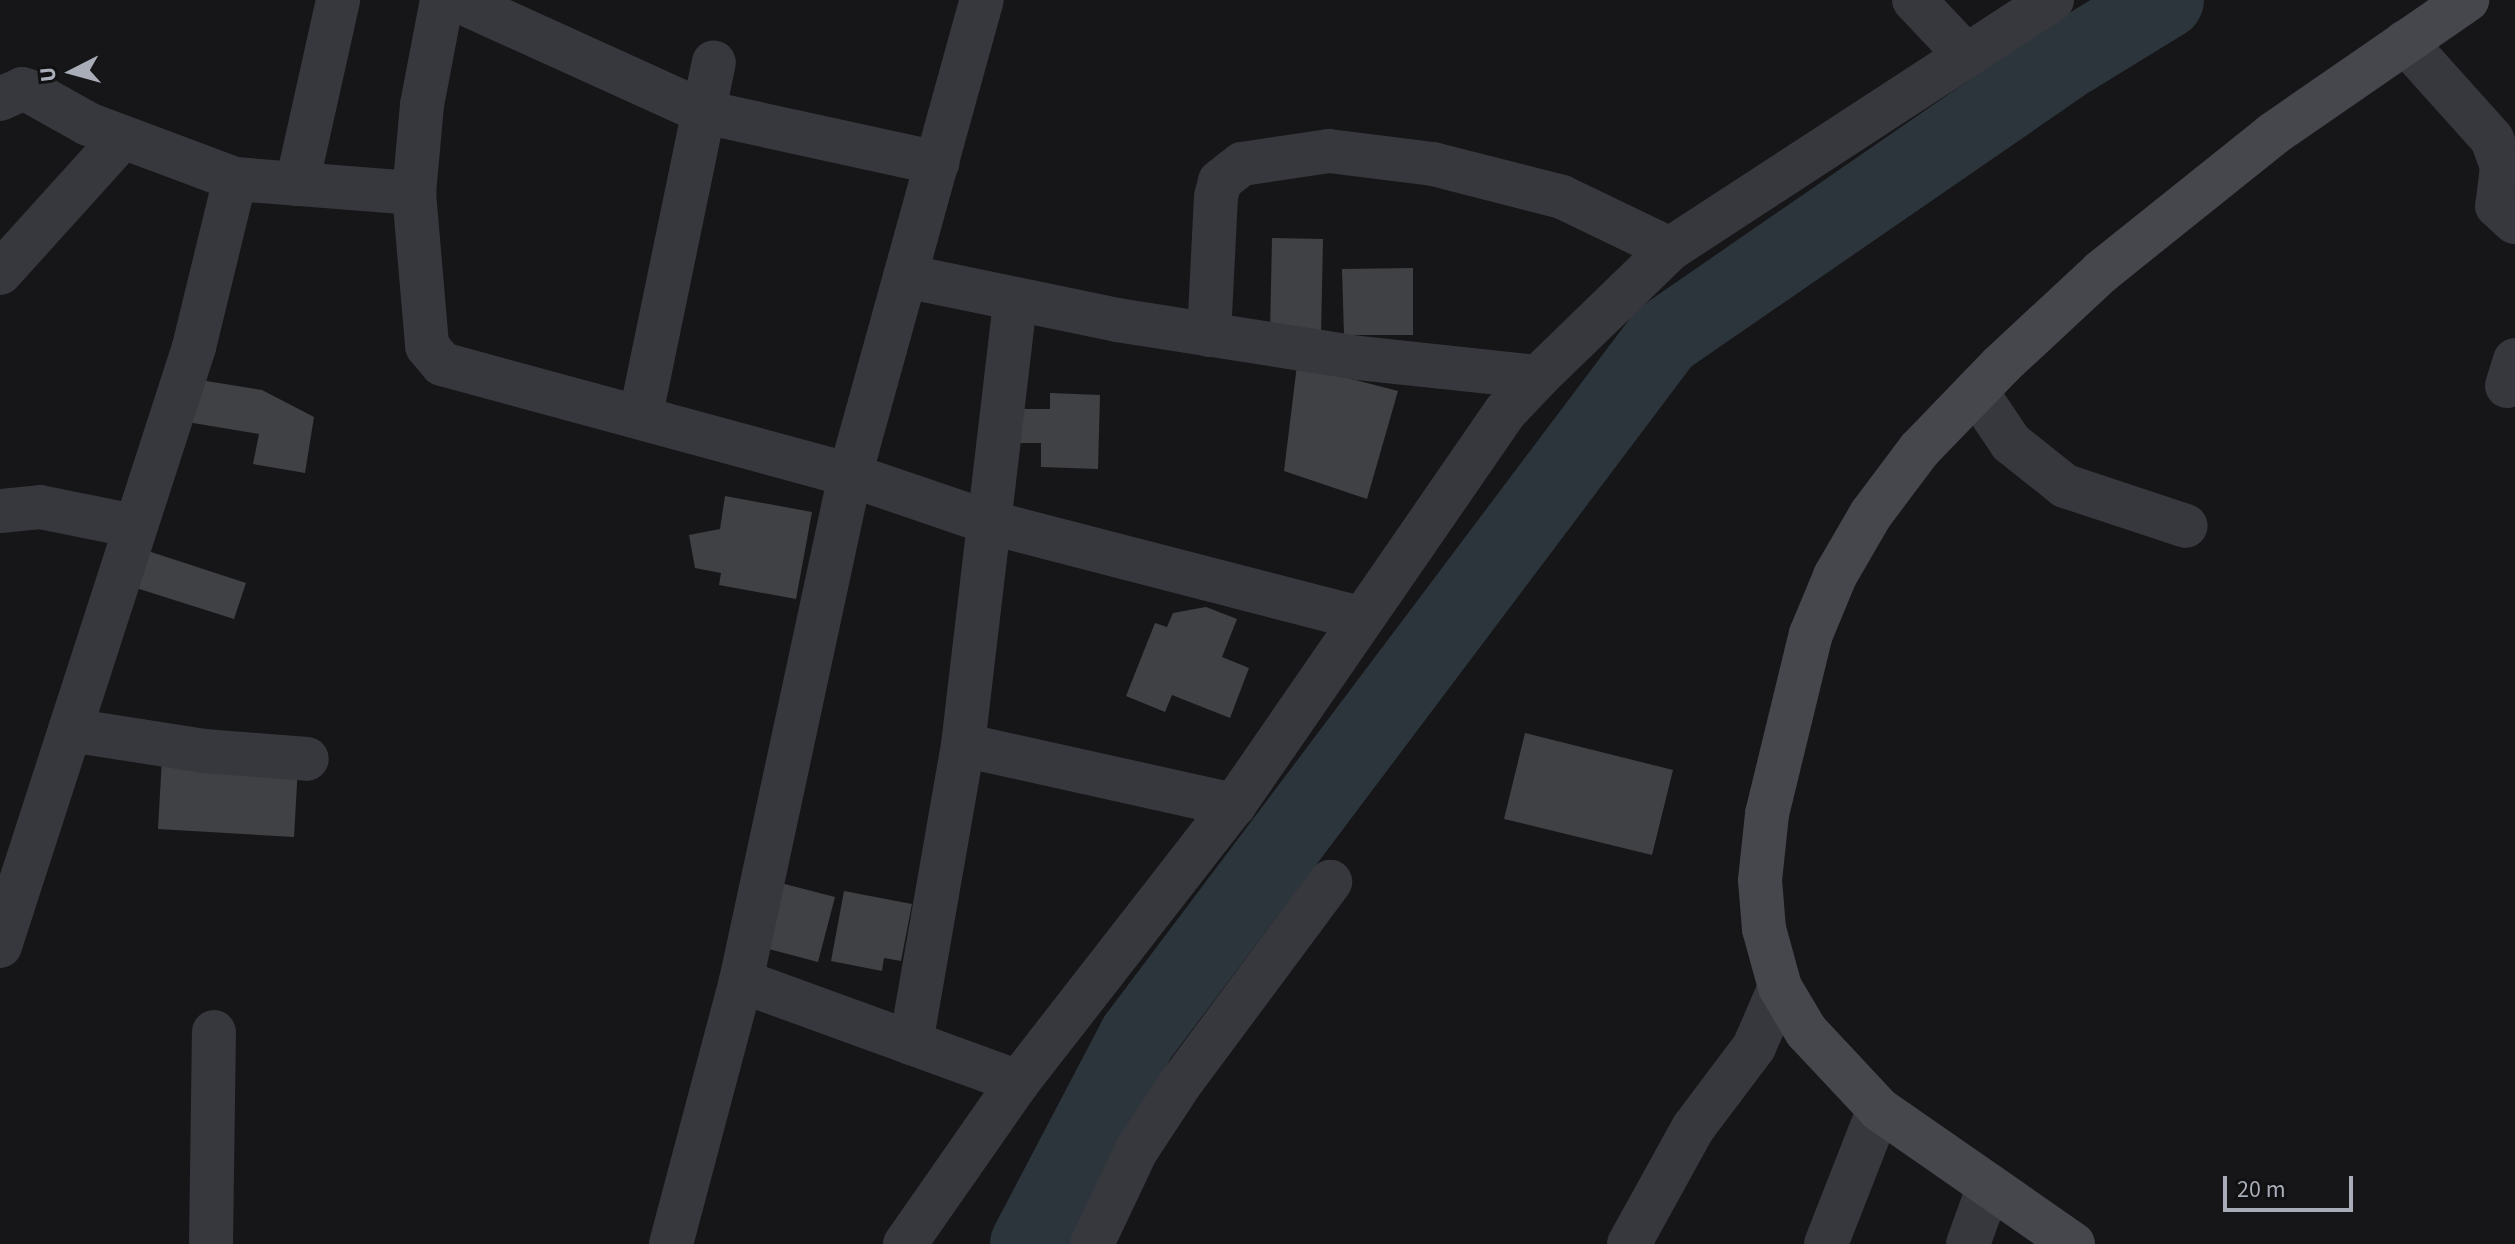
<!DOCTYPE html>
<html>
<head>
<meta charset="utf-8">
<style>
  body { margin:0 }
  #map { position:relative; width:2515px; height:1244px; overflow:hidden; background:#161618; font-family:"Source Sans 3",sans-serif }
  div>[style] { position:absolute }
  .river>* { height:78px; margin:-39px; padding:0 39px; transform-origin:39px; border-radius:39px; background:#2c353c }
  .building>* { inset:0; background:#404145 }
  .street>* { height:44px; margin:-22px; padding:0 22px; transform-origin:22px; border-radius:22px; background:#37383d }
  .secondary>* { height:44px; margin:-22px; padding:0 22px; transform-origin:22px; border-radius:22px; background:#45474d }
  span { translate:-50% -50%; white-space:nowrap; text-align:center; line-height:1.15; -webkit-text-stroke:7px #111113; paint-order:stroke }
  .north { position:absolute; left:32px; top:32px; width:80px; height:80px; -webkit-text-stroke:6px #111113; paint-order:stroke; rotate:264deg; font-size:22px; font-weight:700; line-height:32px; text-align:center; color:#a8adb8 }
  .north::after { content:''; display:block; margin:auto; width:28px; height:36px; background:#a8adb8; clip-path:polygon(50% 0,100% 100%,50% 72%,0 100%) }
  .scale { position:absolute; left:2223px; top:1176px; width:130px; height:36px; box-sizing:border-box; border:4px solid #a8adb8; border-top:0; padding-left:10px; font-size:24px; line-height:28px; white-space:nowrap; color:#a8adb8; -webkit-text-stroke:6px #111113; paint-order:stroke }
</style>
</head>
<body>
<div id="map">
  <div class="river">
    <i style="left:1029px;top:1244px;width:233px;rotate:-62.3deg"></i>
    <i style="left:1137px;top:1038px;width:876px;rotate:-53.03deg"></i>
    <i style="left:1664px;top:338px;width:495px;rotate:-34.6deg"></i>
    <i style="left:2072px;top:57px;width:109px;rotate:-31.5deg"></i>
  </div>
  <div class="building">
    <i style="clip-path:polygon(1272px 238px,1323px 239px,1321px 336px,1270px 334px)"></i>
    <i style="clip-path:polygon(1413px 268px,1413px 335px,1344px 335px,1342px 269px)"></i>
    <i style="clip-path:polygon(1297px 365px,1398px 391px,1367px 499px,1284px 471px)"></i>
    <i style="clip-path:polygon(194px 379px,262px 390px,314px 417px,305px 473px,253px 464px,259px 434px,187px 422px)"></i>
    <i style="clip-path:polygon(1050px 393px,1100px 395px,1098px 469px,1041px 467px,1041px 443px,1020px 443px,1021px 409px,1050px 409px)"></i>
    <i style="clip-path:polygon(725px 496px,812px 512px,796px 599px,719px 585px,721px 573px,695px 568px,689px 535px,720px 529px)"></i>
    <i style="clip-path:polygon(145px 550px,246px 583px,234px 619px,133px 587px)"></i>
    <i style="clip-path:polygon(1206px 607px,1237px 619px,1222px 657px,1249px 668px,1230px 718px,1172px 695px,1165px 712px,1126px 696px,1155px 623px,1167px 627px,1173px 613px)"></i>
    <i style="clip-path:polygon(1525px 733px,1673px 770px,1652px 855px,1504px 819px)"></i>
    <i style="clip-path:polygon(162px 758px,298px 766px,294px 837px,158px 829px)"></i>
    <i style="clip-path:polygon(777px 882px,835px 897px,818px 962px,761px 947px)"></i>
    <i style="clip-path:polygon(844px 891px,912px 904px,901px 961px,884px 958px,882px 971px,831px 961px)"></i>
  </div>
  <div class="street">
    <i style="left:442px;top:0;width:107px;rotate:100.8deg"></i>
    <i style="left:422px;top:105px;width:88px;rotate:95.2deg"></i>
    <i style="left:414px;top:193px;width:154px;rotate:85.1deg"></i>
    <i style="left:427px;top:346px;width:23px;rotate:50deg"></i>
    <i style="left:442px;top:364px;width:423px;rotate:15.2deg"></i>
    <i style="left:850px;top:475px;width:146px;rotate:18.8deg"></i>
    <i style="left:988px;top:522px;width:384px;rotate:14.5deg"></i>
    <i style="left:457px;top:0;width:271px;rotate:24.4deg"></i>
    <i style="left:704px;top:112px;width:239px;rotate:12.3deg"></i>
    <i style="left:1914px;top:0;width:74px;rotate:46.6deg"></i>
    <i style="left:2405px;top:42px;width:130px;rotate:48.1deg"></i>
    <i style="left:2492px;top:139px;width:30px;rotate:70deg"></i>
    <i style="left:2502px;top:167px;width:39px;rotate:97deg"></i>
    <i style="left:2497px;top:206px;width:24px;rotate:42deg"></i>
    <i style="left:0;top:99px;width:24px;rotate:-24deg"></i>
    <i style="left:22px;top:89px;width:9px;rotate:18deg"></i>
    <i style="left:31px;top:92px;width:65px;rotate:29.3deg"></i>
    <i style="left:88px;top:124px;width:157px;rotate:20.5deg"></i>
    <i style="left:235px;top:179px;width:180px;rotate:4.5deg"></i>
    <i style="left:297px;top:184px;width:189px;rotate:-77.4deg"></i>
    <i style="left:0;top:273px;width:182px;rotate:-47.9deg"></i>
    <i style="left:905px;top:276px;width:217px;rotate:11.7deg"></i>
    <i style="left:1117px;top:320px;width:245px;rotate:8.9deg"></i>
    <i style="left:1359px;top:358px;width:180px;rotate:6.1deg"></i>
    <i style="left:1209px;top:335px;width:138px;rotate:-87.1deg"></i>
    <i style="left:1216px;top:197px;width:16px;rotate:-76deg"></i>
    <i style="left:1220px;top:181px;width:28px;rotate:-38deg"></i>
    <i style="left:1242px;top:164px;width:88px;rotate:-8.5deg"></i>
    <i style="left:1329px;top:151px;width:105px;rotate:7.1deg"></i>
    <i style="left:1433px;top:164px;width:133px;rotate:14.3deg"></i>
    <i style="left:1562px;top:197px;width:120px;rotate:25.7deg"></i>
    <i style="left:2507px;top:386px;width:27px;rotate:-73deg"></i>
    <i style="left:1976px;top:391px;width:63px;rotate:56.1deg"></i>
    <i style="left:2011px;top:443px;width:69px;rotate:38.5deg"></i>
    <i style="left:2065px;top:486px;width:127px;rotate:18.3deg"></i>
    <i style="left:641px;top:414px;width:359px;rotate:-78.3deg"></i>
    <i style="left:0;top:511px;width:40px;rotate:-5.7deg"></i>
    <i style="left:40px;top:507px;width:96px;rotate:11.4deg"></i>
    <i style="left:70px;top:730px;width:136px;rotate:8.9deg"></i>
    <i style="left:204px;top:751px;width:103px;rotate:4.4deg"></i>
    <i style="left:963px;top:745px;width:278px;rotate:12.5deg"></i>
    <i style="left:0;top:946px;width:630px;rotate:-72.05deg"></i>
    <i style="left:194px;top:347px;width:173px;rotate:-76.3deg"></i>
    <i style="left:741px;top:981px;width:295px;rotate:20deg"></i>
    <i style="left:911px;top:1043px;width:303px;rotate:-80.1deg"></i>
    <i style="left:963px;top:745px;width:449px;rotate:-83.3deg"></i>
    <i style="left:211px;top:1244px;width:212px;rotate:-89.2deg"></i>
    <i style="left:671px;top:1244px;width:272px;rotate:-75.1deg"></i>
    <i style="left:741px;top:981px;width:518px;rotate:-77.84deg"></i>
    <i style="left:850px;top:475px;width:493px;rotate:-74.5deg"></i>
    <i style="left:905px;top:1244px;width:198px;rotate:-55.1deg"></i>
    <i style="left:1018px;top:1082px;width:351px;rotate:-52.1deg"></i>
    <i style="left:1234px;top:805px;width:477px;rotate:-55.4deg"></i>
    <i style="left:1505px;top:412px;width:48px;rotate:-46.7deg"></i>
    <i style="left:1538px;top:377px;width:184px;rotate:-44.1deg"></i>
    <i style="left:1670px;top:249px;width:456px;rotate:-33.1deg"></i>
    <i style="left:1092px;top:1244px;width:103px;rotate:-64.7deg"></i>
    <i style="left:1136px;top:1151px;width:80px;rotate:-56.7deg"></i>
    <i style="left:1180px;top:1084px;width:252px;rotate:-53.4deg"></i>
    <i style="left:1629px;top:1244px;width:132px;rotate:-61.1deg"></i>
    <i style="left:1693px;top:1128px;width:101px;rotate:-53deg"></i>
    <i style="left:1754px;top:1047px;width:65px;rotate:-66.6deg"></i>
    <i style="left:1826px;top:1244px;width:145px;rotate:-68.6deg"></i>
    <i style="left:1968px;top:1244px;width:62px;rotate:-70.1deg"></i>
  </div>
  <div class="secondary">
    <i style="left:2073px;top:1244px;width:236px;rotate:-145.2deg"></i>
    <i style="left:1879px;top:1109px;width:107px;rotate:-133.1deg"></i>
    <i style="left:1806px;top:1031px;width:51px;rotate:-120.6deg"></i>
    <i style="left:1780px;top:987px;width:60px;rotate:-105.4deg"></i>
    <i style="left:1764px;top:929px;width:49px;rotate:-94.7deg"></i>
    <i style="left:1760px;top:880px;width:66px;rotate:-83.9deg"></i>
    <i style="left:1767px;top:814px;width:185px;rotate:-76.3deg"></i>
    <i style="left:1811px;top:634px;width:63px;rotate:-67.5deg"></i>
    <i style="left:1835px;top:576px;width:72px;rotate:-59.9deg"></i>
    <i style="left:1871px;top:514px;width:80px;rotate:-53.1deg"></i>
    <i style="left:1919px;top:450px;width:118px;rotate:-46deg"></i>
    <i style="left:2001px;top:365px;width:137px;rotate:-42.9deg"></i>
    <i style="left:2101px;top:272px;width:221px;rotate:-38.7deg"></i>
    <i style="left:2273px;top:134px;width:236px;rotate:-34.6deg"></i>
  </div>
  <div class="north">U</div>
  <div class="scale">20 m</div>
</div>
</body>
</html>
